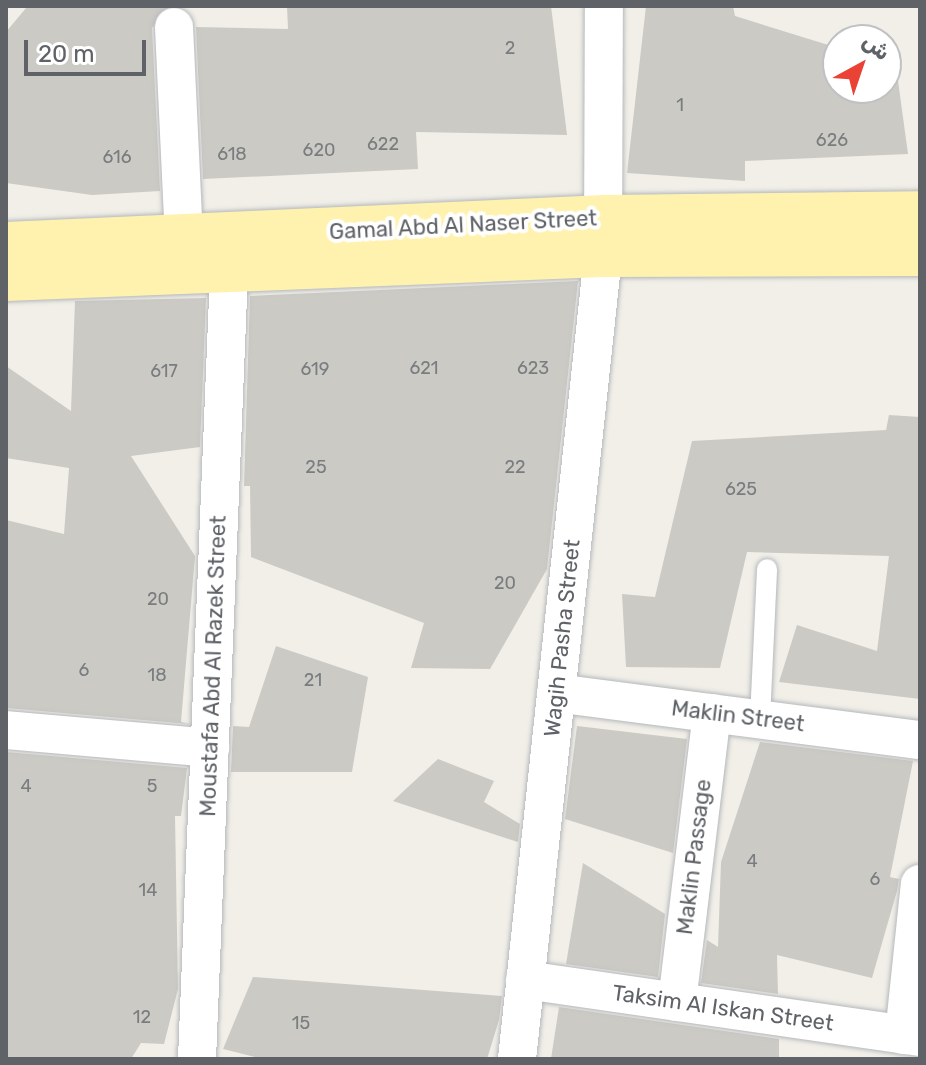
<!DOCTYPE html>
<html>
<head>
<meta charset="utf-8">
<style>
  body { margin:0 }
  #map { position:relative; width:926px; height:1065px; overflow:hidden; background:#f1efe8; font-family:Rubik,Vazirmatn,sans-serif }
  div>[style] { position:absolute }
  .building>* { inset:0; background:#cccac5 }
  .roads { filter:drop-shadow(0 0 2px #b5b8bc) drop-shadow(0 0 2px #b5b8bc) }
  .lane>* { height:20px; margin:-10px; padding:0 10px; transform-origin:10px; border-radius:10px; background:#fff }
  .street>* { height:38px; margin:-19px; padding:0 19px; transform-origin:19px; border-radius:19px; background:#fff }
  .primary>* { height:44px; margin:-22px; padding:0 22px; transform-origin:22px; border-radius:22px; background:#fff2af }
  span { translate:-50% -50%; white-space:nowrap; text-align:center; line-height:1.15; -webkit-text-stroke:8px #fff; paint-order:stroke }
  .number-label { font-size:18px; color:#7a7d7f }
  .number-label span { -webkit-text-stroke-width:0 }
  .street-label { font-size:22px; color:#5f6368 }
  .frame { position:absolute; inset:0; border:8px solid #5f6368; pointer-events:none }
  .north { position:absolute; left:822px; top:24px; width:80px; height:80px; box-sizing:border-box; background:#fff; border:2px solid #bfc1c3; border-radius:50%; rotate:40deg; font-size:22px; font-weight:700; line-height:32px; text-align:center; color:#5f6368 }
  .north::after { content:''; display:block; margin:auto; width:28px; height:36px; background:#ea4335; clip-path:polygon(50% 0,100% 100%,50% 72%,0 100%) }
  .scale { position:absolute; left:24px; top:40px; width:122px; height:36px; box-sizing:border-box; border:4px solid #5f6368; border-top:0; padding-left:10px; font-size:24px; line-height:28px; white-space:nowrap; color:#5f6368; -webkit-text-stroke:6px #fff; paint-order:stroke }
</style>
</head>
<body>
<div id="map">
  <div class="building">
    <i style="clip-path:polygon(94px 6px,170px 6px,152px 28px,160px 191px,92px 195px,6px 183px,6px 32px,26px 8px)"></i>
    <i style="clip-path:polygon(287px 6px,551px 6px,567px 135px,416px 132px,418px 169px,203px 179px,196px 27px,288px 29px)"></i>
    <i style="clip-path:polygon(646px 6px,733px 6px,735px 16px,838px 48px,838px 88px,886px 88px,886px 63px,896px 66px,908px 154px,745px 161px,745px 181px,627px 173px)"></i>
    <i style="clip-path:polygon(578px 281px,547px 569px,490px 669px,411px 668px,424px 623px,251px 557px,250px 486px,244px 486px,250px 296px)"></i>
    <i style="clip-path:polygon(206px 298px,200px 447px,131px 456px,195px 556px,181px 722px,189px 724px,6px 708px,6px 520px,64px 534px,69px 468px,6px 458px,6px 366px,71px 411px,75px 301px)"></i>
    <i style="clip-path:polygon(889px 415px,920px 417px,920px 699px,779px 682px,797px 625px,877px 651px,889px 556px,747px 552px,720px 668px,626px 667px,622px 594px,655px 597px,692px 441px,886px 430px)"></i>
    <i style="clip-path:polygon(276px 646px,368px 677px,352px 772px,231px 772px,233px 726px,249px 727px)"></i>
    <i style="clip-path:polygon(577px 726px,687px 739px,673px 853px,565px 819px)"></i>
    <i style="clip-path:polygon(760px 742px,913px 761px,890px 877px,899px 879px,897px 891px,872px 978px,777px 955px,778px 994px,701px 983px,707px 940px,718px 947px,721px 862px)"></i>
    <i style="clip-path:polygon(6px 752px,187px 768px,181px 816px,175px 816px,178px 989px,164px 1044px,141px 1043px,131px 1059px,6px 1059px)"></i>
    <i style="clip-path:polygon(438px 759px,494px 781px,484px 802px,520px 824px,518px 842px,393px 801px)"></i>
    <i style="clip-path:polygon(583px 863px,665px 914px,658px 977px,566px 964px)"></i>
    <i style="clip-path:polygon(253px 977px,502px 996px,499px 1020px,487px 1059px,263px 1059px,223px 1049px)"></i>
    <i style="clip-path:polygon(559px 1007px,779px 1039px,779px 1059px,551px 1059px)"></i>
  </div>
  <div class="roads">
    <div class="lane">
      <i style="left:760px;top:719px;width:150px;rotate:-87.3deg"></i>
    </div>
    <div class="street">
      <i style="left:174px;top:27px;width:212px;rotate:87.3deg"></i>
      <i style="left:556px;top:693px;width:367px;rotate:7.4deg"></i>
      <i style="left:6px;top:730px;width:205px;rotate:5deg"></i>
      <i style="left:525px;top:980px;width:399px;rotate:8.2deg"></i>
      <i style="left:677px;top:1002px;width:291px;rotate:-83.1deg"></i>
      <i style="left:904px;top:1035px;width:152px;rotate:-84deg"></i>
      <i style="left:197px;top:1059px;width:788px;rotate:-87.67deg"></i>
      <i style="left:517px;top:1059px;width:809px;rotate:-83.89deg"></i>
      <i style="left:603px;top:255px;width:249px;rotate:-89.8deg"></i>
    </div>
    <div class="primary">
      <i style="left:6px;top:244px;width:600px;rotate:-2.58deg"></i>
      <i style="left:605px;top:217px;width:315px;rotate:-0.7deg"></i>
      <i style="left:6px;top:279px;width:597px;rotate:-2.3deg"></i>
      <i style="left:603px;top:255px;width:317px;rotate:-0.2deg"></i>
    </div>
  </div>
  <div class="number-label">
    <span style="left:510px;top:48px">2</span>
    <span style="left:680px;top:105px">1</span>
    <span style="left:832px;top:140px">626</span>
    <span style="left:383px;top:144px">622</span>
    <span style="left:319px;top:150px">620</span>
    <span style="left:232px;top:154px">618</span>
    <span style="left:117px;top:157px">616</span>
    <span style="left:424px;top:368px">621</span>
    <span style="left:533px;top:368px">623</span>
    <span style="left:315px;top:369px">619</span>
    <span style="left:164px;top:371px">617</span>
    <span style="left:316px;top:467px">25</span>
    <span style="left:515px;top:467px">22</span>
    <span style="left:741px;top:489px">625</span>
    <span style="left:505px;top:583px">20</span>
    <span style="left:158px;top:599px">20</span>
    <span style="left:84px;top:670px">6</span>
    <span style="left:157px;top:675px">18</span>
    <span style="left:313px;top:680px">21</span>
    <span style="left:26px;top:786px">4</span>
    <span style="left:152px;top:786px">5</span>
    <span style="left:752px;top:861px">4</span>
    <span style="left:875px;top:879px">6</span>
    <span style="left:148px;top:890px">14</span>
    <span style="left:142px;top:1017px">12</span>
    <span style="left:301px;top:1023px">15</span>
  </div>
  <div class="street-label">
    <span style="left:463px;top:225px;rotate:-3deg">Gamal Abd Al Naser Street</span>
    <span style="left:562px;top:638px;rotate:-84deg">Wagih Pasha Street</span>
    <span style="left:213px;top:666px;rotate:-88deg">Moustafa Abd Al Razek Street</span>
    <span style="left:738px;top:716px;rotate:7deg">Maklin Street</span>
    <span style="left:694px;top:857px;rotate:-83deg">Maklin Passage</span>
    <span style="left:723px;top:1008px;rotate:8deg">Taksim Al Iskan Street</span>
  </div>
  <div class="frame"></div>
  <div class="north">ش</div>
  <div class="scale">20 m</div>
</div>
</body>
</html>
